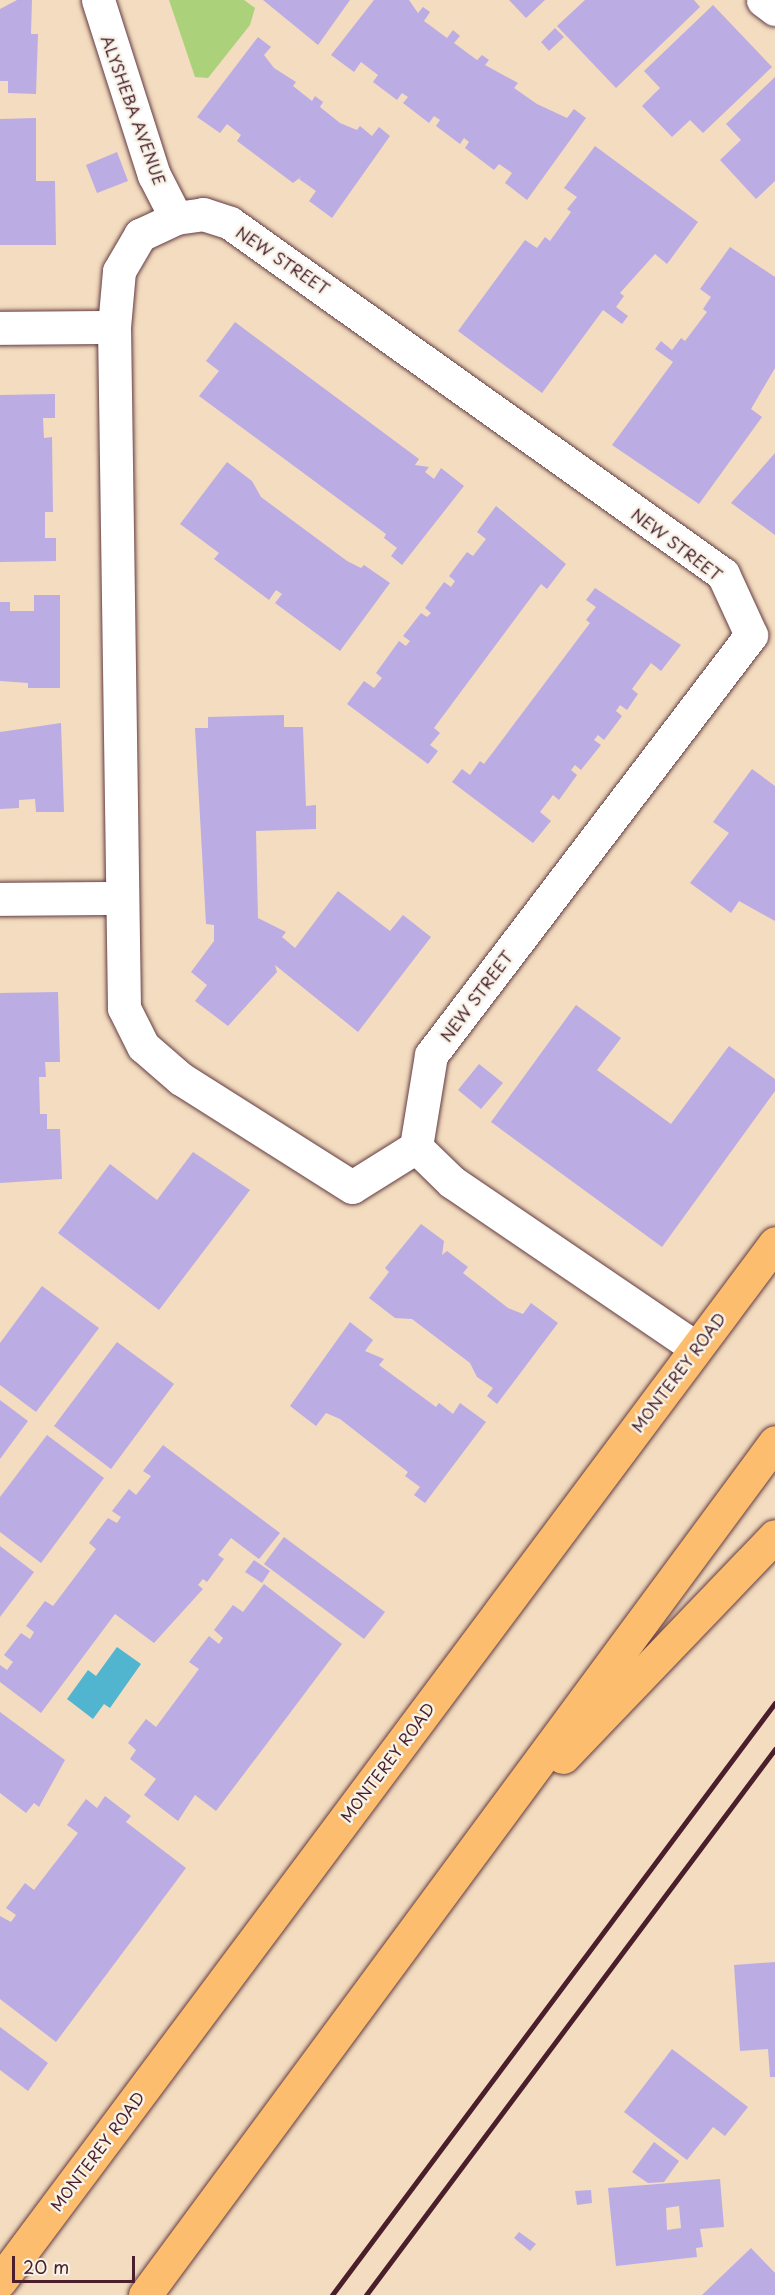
<!DOCTYPE html>
<html>
<head>
<meta charset="utf-8">
<style>
  body { margin:0 }
  #map { position:relative; width:775px; height:2295px; overflow:hidden; background:#f3dcbf; font-family:"Playpen Sans",sans-serif }
  div>[style] { position:absolute }
  .green>* { inset:0; background:#acd17b }
  .water>* { inset:0; background:#51b5d0 }
  .building>* { inset:0; background:#bbade3 }
  .roads { filter:drop-shadow(0 0 2px #633b41) drop-shadow(0 0 2px #633b41) }
  .minor>* { height:33px; margin:-16.5px; padding:0 16.5px; transform-origin:16.5px; border-radius:16.5px; background:#fff }
  .primary>* { height:33px; margin:-16.5px; padding:0 16.5px; transform-origin:16.5px; border-radius:16.5px; background:#fcbd6e }
  .rail>* { height:4.5px; margin:-2.25px; padding:0 2.25px; transform-origin:2.25px; border-radius:2.25px; background:#4a1f2b }
  span { translate:-50% -50%; white-space:nowrap; text-align:center; line-height:1.15; -webkit-text-stroke:5px #f7f3e8; paint-order:stroke }
  .street-label { font-size:16px; color:#4a1f2b }
  .scale { position:absolute; left:12px; top:2256px; width:123px; height:27px; box-sizing:border-box; border:3px solid #4a1f2b; border-top:0; padding-left:8px; font-size:18px; line-height:21px; white-space:nowrap; color:#4a1f2b; -webkit-text-stroke:4px #f7f3e8; paint-order:stroke }
</style>
</head>
<body>
<div id="map">
  <div class="green">
    <i style="clip-path:polygon(169px 0,244px 0,255px 8px,250px 25px,208px 78px,195px 77px)"></i>
  </div>
  <div class="water">
    <i style="clip-path:polygon(117px 1647px,141px 1664px,110px 1708px,104px 1704px,93px 1719px,67px 1699px,88px 1670px,96px 1676px)"></i>
  </div>
  <div class="building">
    <i style="clip-path:polygon(17px 0,32px 0,31px 34px,38px 34px,36px 94px,8px 93px,8px 81px,0 81px,0 9px)"></i>
    <i style="clip-path:polygon(263px 0,350px 0,318px 45px)"></i>
    <i style="clip-path:polygon(374px 0,409px 0,418px 13px,423px 7px,430px 12px,424px 21px,447px 38px,453px 30px,460px 36px,454px 43px,477px 60px,482px 55px,489px 60px,485px 65px,518px 83px,514px 88px,537px 104px,567px 118px,574px 109px,586px 118px,527px 200px,505px 183px,512px 173px,499px 164px,494px 170px,465px 148px,469px 142px,464px 138px,460px 144px,436px 126px,440px 120px,434px 116px,429px 123px,403px 103px,408px 97px,402px 93px,397px 100px,373px 82px,378px 75px,361px 62px,354px 72px,331px 55px)"></i>
    <i style="clip-path:polygon(509px 0,545px 0,526px 18px)"></i>
    <i style="clip-path:polygon(585px 0,694px 0,700px 7px,616px 88px,557px 26px)"></i>
    <i style="clip-path:polygon(713px 5px,772px 67px,703px 133px,690px 120px,672px 137px,642px 106px,660px 88px,644px 71px)"></i>
    <i style="clip-path:polygon(555px 28px,564px 37px,549px 51px,541px 42px)"></i>
    <i style="clip-path:polygon(258px 37px,271px 47px,264px 55px,274px 68px,296px 82px,293px 86px,312px 101px,315px 96px,323px 102px,320px 107px,340px 123px,357px 130px,360px 126px,372px 136px,379px 127px,390px 136px,332px 218px,309px 201px,316px 191px,299px 179px,302px 176px,293px 183px,237px 141px,241px 135px,227px 124px,220px 133px,197px 117px)"></i>
    <i style="clip-path:polygon(775px 77px,775px 181px,756px 199px,720px 160px,741px 140px,726px 124px)"></i>
    <i style="clip-path:polygon(36px 118px,36px 181px,55px 181px,56px 245px,0 245px,0 119px)"></i>
    <i style="clip-path:polygon(595px 146px,698px 222px,667px 264px,655px 254px,620px 293px,624px 296px,616px 307px,628px 316px,622px 324px,603px 310px,542px 393px,458px 331px,525px 240px,537px 248px,545px 237px,550px 241px,571px 212px,567px 209px,577px 197px,564px 188px)"></i>
    <i style="clip-path:polygon(117px 152px,128px 181px,97px 193px,86px 165px)"></i>
    <i style="clip-path:polygon(730px 247px,775px 277px,775px 368px,751px 409px,762px 417px,699px 504px,612px 445px,673px 362px,655px 349px,661px 341px,672px 350px,681px 338px,685px 341px,707px 312px,703px 309px,711px 297px,700px 289px)"></i>
    <i style="clip-path:polygon(235px 322px,419px 459px,415px 465px,429px 467px,425px 472px,434px 479px,441px 468px,464px 486px,402px 565px,391px 556px,397px 548px,384px 538px,386px 534px,199px 396px,219px 371px,206px 361px)"></i>
    <i style="clip-path:polygon(55px 394px,55px 418px,43px 418px,44px 438px,52px 437px,53px 512px,45px 512px,45px 538px,56px 538px,56px 561px,0 562px,0 395px)"></i>
    <i style="clip-path:polygon(775px 453px,775px 535px,731px 503px)"></i>
    <i style="clip-path:polygon(227px 462px,252px 481px,261px 497px,347px 561px,361px 568px,364px 565px,390px 583px,340px 651px,275px 603px,282px 594px,276px 590px,269px 600px,214px 559px,219px 553px,180px 524px)"></i>
    <i style="clip-path:polygon(496px 506px,566px 564px,547px 589px,541px 584px,434px 728px,440px 733px,430px 745px,438px 751px,428px 764px,347px 704px,364px 681px,374px 688px,382px 678px,376px 673px,399px 641px,406px 646px,410px 641px,403px 636px,421px 613px,427px 617px,431px 613px,425px 608px,444px 582px,451px 587px,455px 581px,449px 576px,467px 552px,473px 556px,486px 539px,477px 532px)"></i>
    <i style="clip-path:polygon(595px 588px,681px 645px,661px 671px,651px 663px,632px 689px,638px 694px,627px 710px,620px 705px,616px 711px,622px 716px,604px 740px,598px 735px,594px 740px,601px 745px,581px 770px,575px 765px,571px 770px,577px 775px,559px 800px,553px 795px,540px 812px,551px 821px,533px 843px,452px 782px,462px 769px,470px 775px,480px 761px,484px 764px,590px 623px,586px 620px,596px 607px,586px 600px)"></i>
    <i style="clip-path:polygon(34px 595px,60px 595px,60px 688px,28px 688px,28px 683px,0 681px,0 602px,10px 602px,10px 611px,34px 611px)"></i>
    <i style="clip-path:polygon(284px 715px,284px 727px,303px 727px,306px 806px,316px 805px,316px 829px,256px 831px,258px 918px,286px 932px,282px 937px,295px 948px,338px 891px,390px 931px,403px 915px,431px 937px,358px 1032px,275px 965px,277px 972px,228px 1026px,195px 1001px,207px 985px,191px 972px,214px 941px,214px 925px,206px 924px,195px 728px,208px 728px,208px 717px)"></i>
    <i style="clip-path:polygon(61px 723px,64px 812px,36px 812px,35px 799px,19px 800px,19px 808px,0 809px,0 732px)"></i>
    <i style="clip-path:polygon(752px 769px,775px 786px,775px 921px,739px 901px,731px 913px,690px 883px,729px 833px,713px 822px)"></i>
    <i style="clip-path:polygon(58px 992px,60px 1062px,45px 1062px,46px 1077px,39px 1077px,40px 1114px,47px 1114px,47px 1129px,60px 1129px,62px 1179px,0 1183px,0 993px)"></i>
    <i style="clip-path:polygon(576px 1005px,621px 1038px,597px 1070px,671px 1124px,729px 1046px,775px 1079px,775px 1091px,662px 1247px,491px 1122px)"></i>
    <i style="clip-path:polygon(479px 1064px,503px 1083px,481px 1109px,458px 1090px)"></i>
    <i style="clip-path:polygon(193px 1152px,250px 1190px,159px 1310px,58px 1233px,110px 1164px,157px 1200px)"></i>
    <i style="clip-path:polygon(421px 1224px,444px 1241px,442px 1255px,447px 1251px,468px 1267px,463px 1273px,508px 1308px,523px 1314px,531px 1303px,558px 1323px,497px 1404px,487px 1396px,493px 1388px,477px 1377px,470px 1363px,412px 1319px,395px 1318px,369px 1298px,389px 1272px,385px 1268px)"></i>
    <i style="clip-path:polygon(42px 1286px,99px 1328px,36px 1412px,0 1385px,0 1343px)"></i>
    <i style="clip-path:polygon(350px 1322px,373px 1340px,365px 1351px,384px 1359px,379px 1365px,436px 1407px,439px 1403px,453px 1414px,460px 1403px,486px 1422px,425px 1503px,414px 1495px,420px 1487px,405px 1476px,408px 1472px,340px 1419px,326px 1413px,316px 1426px,290px 1406px)"></i>
    <i style="clip-path:polygon(117px 1342px,174px 1384px,111px 1469px,54px 1426px)"></i>
    <i style="clip-path:polygon(0 1400px,28px 1421px,0 1459px)"></i>
    <i style="clip-path:polygon(47px 1435px,104px 1478px,41px 1563px,0 1532px,0 1497px)"></i>
    <i style="clip-path:polygon(163px 1445px,280px 1533px,259px 1559px,231px 1538px,218px 1555px,224px 1559px,207px 1582px,203px 1579px,198px 1585px,203px 1589px,154px 1643px,115px 1614px,41px 1713px,0 1682px,0 1665px,7px 1670px,13px 1662px,4px 1655px,21px 1633px,30px 1639px,34px 1632px,26px 1626px,45px 1601px,53px 1606px,96px 1549px,89px 1543px,108px 1518px,117px 1523px,121px 1517px,112px 1511px,129px 1489px,136px 1495px,151px 1476px,143px 1471px)"></i>
    <i style="clip-path:polygon(284px 1537px,385px 1612px,364px 1639px,264px 1564px)"></i>
    <i style="clip-path:polygon(0 1546px,34px 1572px,0 1617px)"></i>
    <i style="clip-path:polygon(254px 1560px,270px 1571px,262px 1583px,245px 1572px)"></i>
    <i style="clip-path:polygon(264px 1584px,342px 1644px,216px 1811px,195px 1795px,178px 1821px,144px 1795px,156px 1779px,130px 1759px,136px 1750px,128px 1743px,146px 1719px,156px 1727px,199px 1669px,189px 1662px,209px 1636px,219px 1644px,223px 1638px,214px 1630px,233px 1605px,243px 1612px)"></i>
    <i style="clip-path:polygon(0 1712px,65px 1760px,39px 1807px,34px 1803px,26px 1813px,0 1793px)"></i>
    <i style="clip-path:polygon(105px 1796px,131px 1816px,126px 1822px,186px 1868px,56px 2042px,0 1999px,0 1916px,11px 1922px,16px 1915px,6px 1908px,25px 1883px,34px 1890px,78px 1833px,67px 1825px,86px 1799px,97px 1808px)"></i>
    <i style="clip-path:polygon(775px 1962px,775px 2077px,770px 2077px,768px 2049px,740px 2051px,734px 1965px)"></i>
    <i style="clip-path:polygon(0 2027px,48px 2063px,28px 2091px,0 2070px)"></i>
    <i style="clip-path:polygon(672px 2049px,748px 2107px,725px 2136px,713px 2127px,687px 2160px,624px 2112px)"></i>
    <i style="clip-path:polygon(654px 2142px,679px 2161px,664px 2182px,648px 2183px,632px 2172px)"></i>
    <i style="clip-path:polygon(evenodd,720px 2179px,724px 2227px,700px 2229px,703px 2247px,696px 2248px,697px 2257px,616px 2266px,608px 2188px,720px 2179px,679px 2206px,681px 2228px,667px 2230px,666px 2208px,679px 2206px)"></i>
    <i style="clip-path:polygon(591px 2190px,592px 2203px,577px 2205px,575px 2191px)"></i>
    <i style="clip-path:polygon(519px 2232px,536px 2244px,530px 2251px,514px 2238px)"></i>
    <i style="clip-path:polygon(751px 2248px,775px 2273px,775px 2295px,702px 2295px)"></i>
  </div>
  <div class="roads">
    <div class="minor">
      <i style="left:98px;top:0;width:184px;rotate:72.3deg"></i>
      <i style="left:154px;top:175px;width:48px;rotate:62.9deg"></i>
      <i style="left:763px;top:0;width:15px;rotate:37deg"></i>
      <i style="left:0;top:328px;width:114px;rotate:-0.5deg"></i>
      <i style="left:0;top:899px;width:120px;rotate:-0.5deg"></i>
      <i style="left:416px;top:1147px;width:75px;rotate:148deg"></i>
      <i style="left:352px;top:1187px;width:202px;rotate:-147.7deg"></i>
      <i style="left:181px;top:1079px;width:50px;rotate:-139deg"></i>
      <i style="left:143px;top:1046px;width:42px;rotate:-116.6deg"></i>
      <i style="left:124px;top:1008px;width:681px;rotate:-90.84deg"></i>
      <i style="left:114px;top:327px;width:56px;rotate:-84.9deg"></i>
      <i style="left:119px;top:271px;width:42px;rotate:-59.7deg"></i>
      <i style="left:140px;top:235px;width:40px;rotate:-25deg"></i>
      <i style="left:176px;top:218px;width:27px;rotate:-8deg"></i>
      <i style="left:203px;top:214px;width:28px;rotate:18deg"></i>
      <i style="left:230px;top:223px;width:605px;rotate:35.45deg"></i>
      <i style="left:723px;top:574px;width:67px;rotate:65.3deg"></i>
      <i style="left:751px;top:635px;width:528px;rotate:127.3deg"></i>
      <i style="left:431px;top:1055px;width:93px;rotate:99.3deg"></i>
      <i style="left:416px;top:1147px;width:50px;rotate:44.2deg"></i>
      <i style="left:452px;top:1182px;width:295px;rotate:34.2deg"></i>
    </div>
    <div class="primary">
      <i style="left:563px;top:1757px;width:306px;rotate:-46.2deg"></i>
      <i style="left:0;top:2281px;width:1295px;rotate:-53.25deg"></i>
      <i style="left:145px;top:2295px;width:1060px;rotate:-53.55deg"></i>
    </div>
  </div>
  <div class="rail">
    <i style="left:332px;top:2295px;width:739px;rotate:-53.19deg"></i>
    <i style="left:366px;top:2295px;width:682px;rotate:-53.16deg"></i>
  </div>
  <div class="street-label">
    <span style="left:134px;top:110px;rotate:70deg">ALYSHEBA AVENUE</span>
    <span style="left:283px;top:260px;rotate:34deg">NEW STREET</span>
    <span style="left:677px;top:544px;rotate:37deg">NEW STREET</span>
    <span style="left:476px;top:996px;rotate:-53deg">NEW STREET</span>
    <span style="left:678px;top:1372px;rotate:-53deg">MONTEREY ROAD</span>
    <span style="left:387px;top:1762px;rotate:-53deg">MONTEREY ROAD</span>
    <span style="left:97px;top:2151px;rotate:-53deg">MONTEREY ROAD</span>
  </div>
  <div class="scale">20 m</div>
</div>
</body>
</html>
